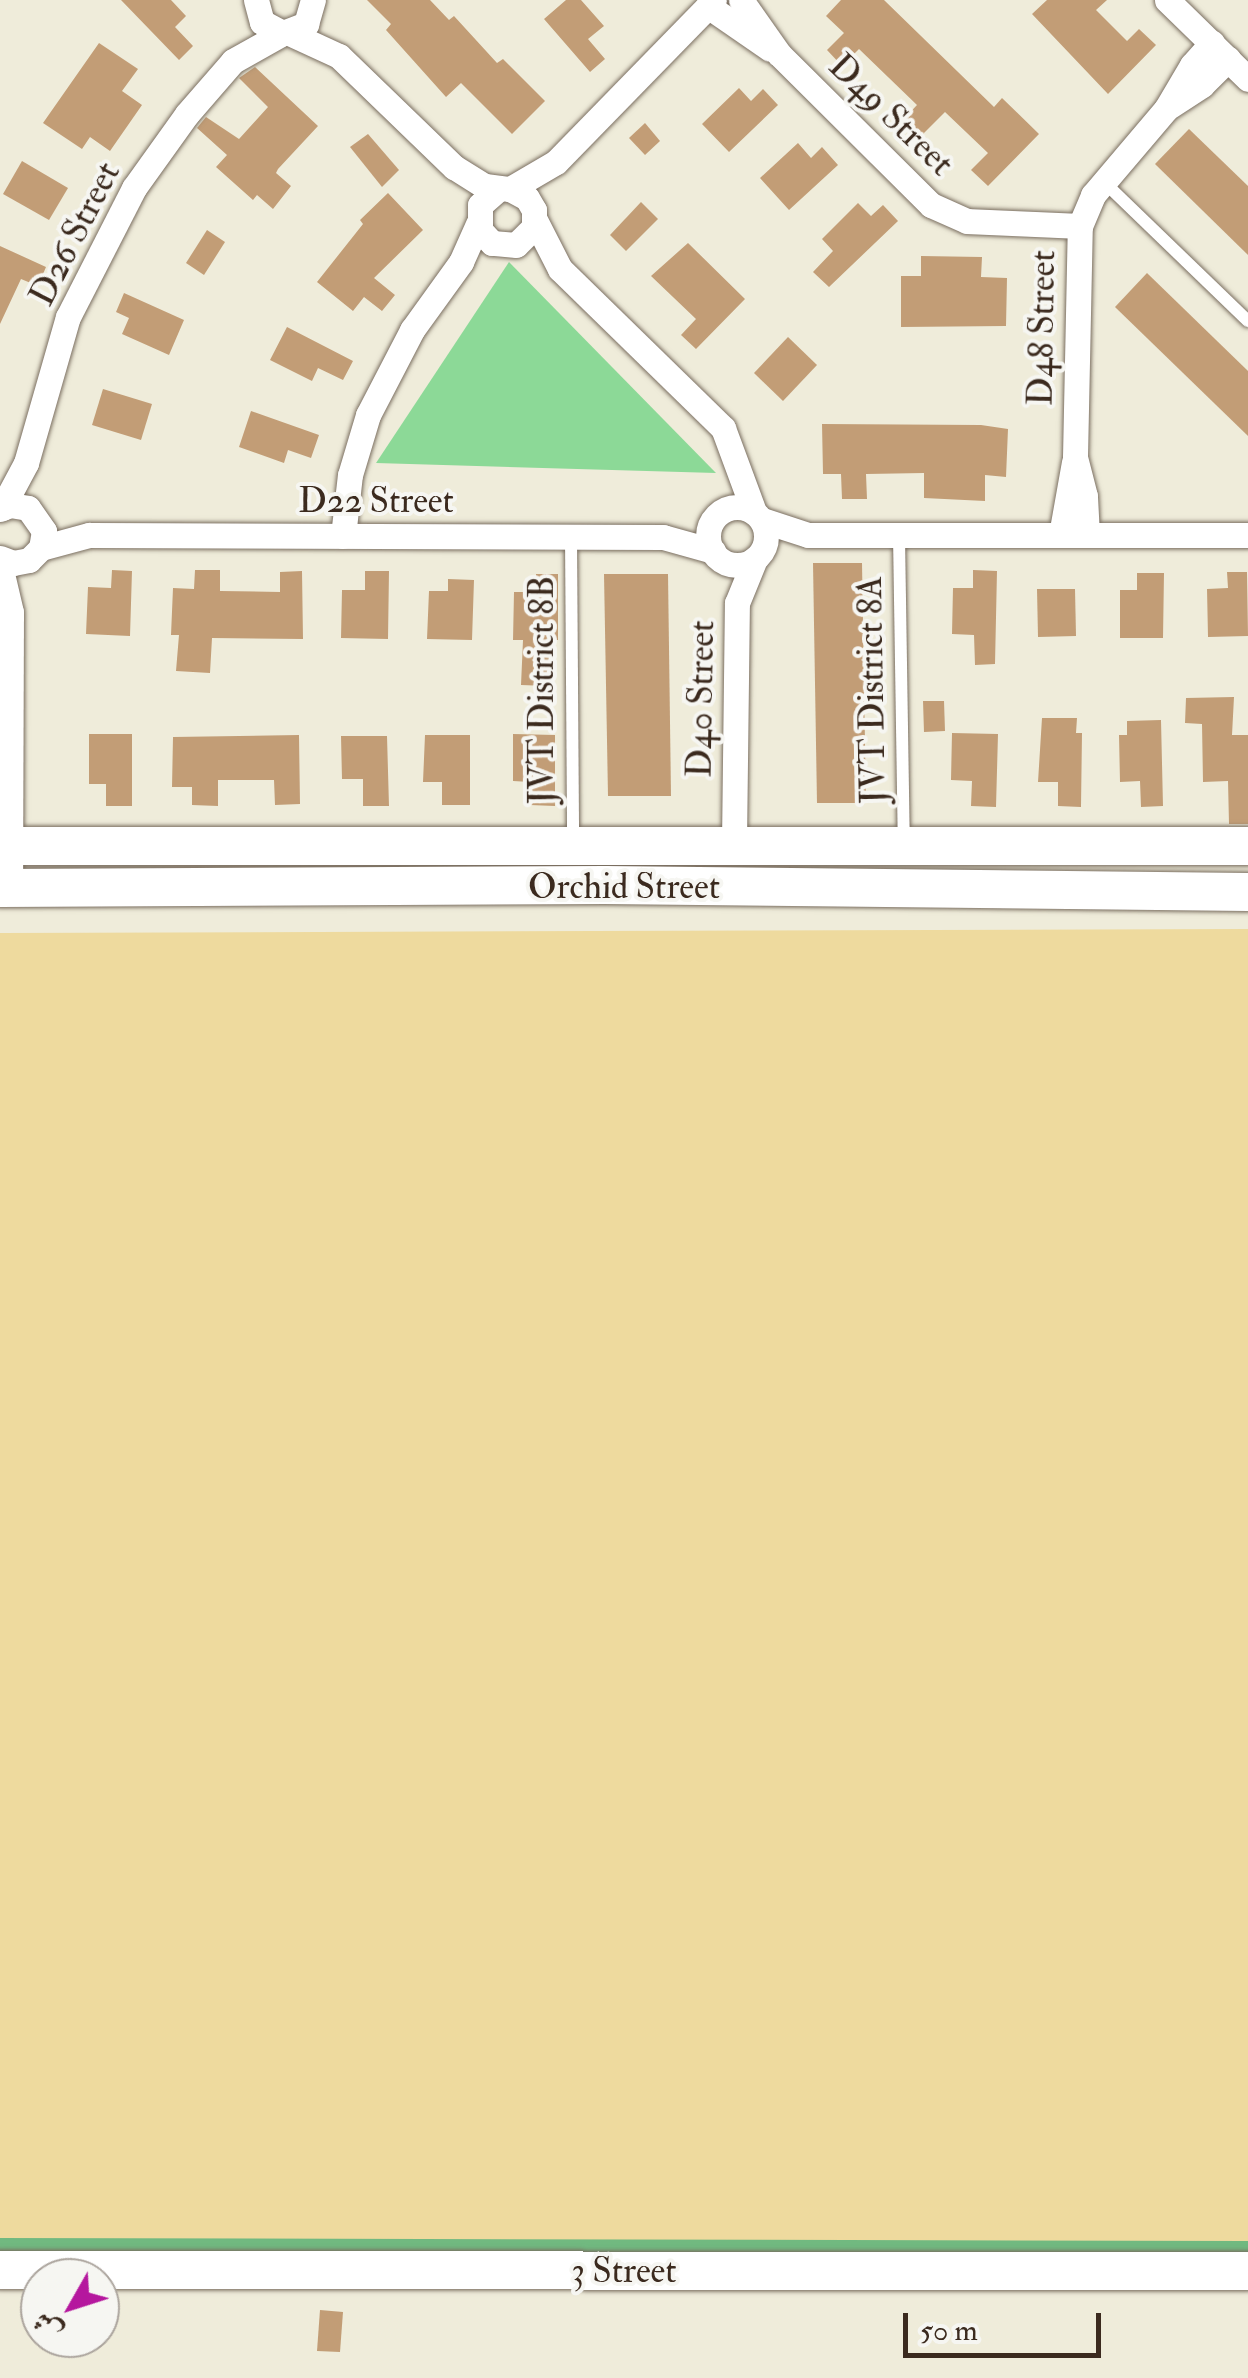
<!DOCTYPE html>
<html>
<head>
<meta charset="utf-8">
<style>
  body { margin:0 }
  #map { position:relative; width:1248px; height:2378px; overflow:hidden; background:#efecda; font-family:"IM FELL Double Pica",Amiri,serif }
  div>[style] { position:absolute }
  .green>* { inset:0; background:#8cd997 }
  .forest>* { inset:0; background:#71b980 }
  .sand>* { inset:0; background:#eeda9e }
  .building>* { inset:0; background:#c29d76 }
  .roads { filter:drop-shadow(0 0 2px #7a6e60) drop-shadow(0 0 2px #7a6e60) }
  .lane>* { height:12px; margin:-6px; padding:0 6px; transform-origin:6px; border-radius:6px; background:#fff }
  .street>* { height:25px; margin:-12.5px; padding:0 12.5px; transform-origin:12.5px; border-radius:12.5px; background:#fff }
  .street>.ring { margin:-12.5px; padding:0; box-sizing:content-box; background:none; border:25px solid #fff; border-radius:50% }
  .secondary>* { height:38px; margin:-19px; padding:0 19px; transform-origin:19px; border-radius:19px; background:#fff }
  span { translate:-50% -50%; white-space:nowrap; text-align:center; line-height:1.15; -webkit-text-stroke:8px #f6f6f2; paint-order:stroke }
  .street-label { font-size:35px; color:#3b2a1e }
  .north { position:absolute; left:20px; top:2258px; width:100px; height:100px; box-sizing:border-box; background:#f6f6f2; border:2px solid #aba49d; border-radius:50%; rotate:231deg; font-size:28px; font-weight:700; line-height:40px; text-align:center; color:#3b2a1e }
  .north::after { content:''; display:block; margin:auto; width:35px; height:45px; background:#b5179e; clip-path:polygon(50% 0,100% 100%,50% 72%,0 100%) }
  .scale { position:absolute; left:903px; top:2313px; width:198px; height:45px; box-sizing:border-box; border:5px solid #3b2a1e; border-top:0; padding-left:12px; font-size:30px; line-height:35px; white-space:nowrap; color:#3b2a1e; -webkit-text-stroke:8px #f6f6f2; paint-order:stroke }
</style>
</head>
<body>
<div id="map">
  <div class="green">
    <i style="clip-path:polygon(509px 262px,716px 473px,376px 463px)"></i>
  </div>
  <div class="forest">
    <i style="clip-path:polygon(1248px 2226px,1248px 2271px,0 2270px,0 2227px)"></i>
  </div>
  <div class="sand">
    <i style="clip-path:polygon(1248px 929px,1248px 2241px,0 2238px,0 933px)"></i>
  </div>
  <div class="building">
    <i style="clip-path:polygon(121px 0,171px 0,186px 16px,175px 27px,193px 46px,179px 60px)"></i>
    <i style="clip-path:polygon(367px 0,430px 0,449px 20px,454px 16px,497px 63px,503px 59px,545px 101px,512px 134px,461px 83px,446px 97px,386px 30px,391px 24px)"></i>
    <i style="clip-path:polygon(566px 0,581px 0,604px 26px,588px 39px,605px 59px,590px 72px,544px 19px)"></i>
    <i style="clip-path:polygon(841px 0,884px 0,994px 107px,1002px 98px,1039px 134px,988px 186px,971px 170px,988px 153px,945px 112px,919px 138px,902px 121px,917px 105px,859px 49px,842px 66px,827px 50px,844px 33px,826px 16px)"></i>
    <i style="clip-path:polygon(1047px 0,1107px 0,1096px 10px,1127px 41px,1139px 29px,1156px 45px,1108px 94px,1032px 14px)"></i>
    <i style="clip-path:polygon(99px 43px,138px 69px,122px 91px,142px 105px,110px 151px,90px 137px,82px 149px,43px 123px)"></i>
    <i style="clip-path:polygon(255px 67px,318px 126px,278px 169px,276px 173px,291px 186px,273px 209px,257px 195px,253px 200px,216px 167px,227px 155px,197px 128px,206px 117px,239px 139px,268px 107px,239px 78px)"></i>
    <i style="clip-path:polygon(739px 88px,751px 101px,763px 89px,778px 105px,729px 152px,702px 124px)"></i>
    <i style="clip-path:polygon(645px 123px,660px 141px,645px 155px,629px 138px)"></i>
    <i style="clip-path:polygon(1189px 129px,1248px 186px,1248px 255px,1155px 164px)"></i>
    <i style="clip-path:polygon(368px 134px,399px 170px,382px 187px,350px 147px)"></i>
    <i style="clip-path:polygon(798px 143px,811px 158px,822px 147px,838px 165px,789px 210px,760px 178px)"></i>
    <i style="clip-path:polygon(22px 161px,68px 188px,49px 220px,3px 194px)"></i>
    <i style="clip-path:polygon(388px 193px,423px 230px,374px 278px,395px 295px,382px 311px,364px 297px,353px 311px,317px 282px,363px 224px,360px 220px)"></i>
    <i style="clip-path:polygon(641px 202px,658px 219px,626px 251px,610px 235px)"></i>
    <i style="clip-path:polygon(858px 203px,871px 216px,883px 205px,898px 221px,829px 287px,813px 272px,833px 251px,822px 239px)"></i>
    <i style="clip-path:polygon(207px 230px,225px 242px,204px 275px,186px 263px)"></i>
    <i style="clip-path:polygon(688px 243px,745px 299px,696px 349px,681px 335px,696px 319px,651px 276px)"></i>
    <i style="clip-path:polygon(0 246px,46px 267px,38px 286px,21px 279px,0 324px)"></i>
    <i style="clip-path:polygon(921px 256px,982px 257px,981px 277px,1007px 278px,1006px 326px,901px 327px,901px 276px,921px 276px)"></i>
    <i style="clip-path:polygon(1147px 273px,1248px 371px,1248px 436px,1115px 307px)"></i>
    <i style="clip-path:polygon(124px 293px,184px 320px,169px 355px,122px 334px,129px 318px,116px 312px)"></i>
    <i style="clip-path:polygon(287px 327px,353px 361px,343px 380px,318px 368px,312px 381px,270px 360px)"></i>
    <i style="clip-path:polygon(788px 337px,817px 365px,783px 401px,754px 373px)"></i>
    <i style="clip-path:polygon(103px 389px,152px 404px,141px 440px,92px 425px)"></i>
    <i style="clip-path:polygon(251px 411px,319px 435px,311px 458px,288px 450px,284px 463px,239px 447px)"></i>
    <i style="clip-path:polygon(822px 424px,981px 425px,1008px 429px,1006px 477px,985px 475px,985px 501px,924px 498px,924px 473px,866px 474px,867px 499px,842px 499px,841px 474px,823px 474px)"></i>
    <i style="clip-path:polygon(813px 563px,862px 563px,866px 803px,817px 803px)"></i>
    <i style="clip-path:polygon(112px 570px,132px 571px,130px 636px,86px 634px,88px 587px,111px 588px)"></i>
    <i style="clip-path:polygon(195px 570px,220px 570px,220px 591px,280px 592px,280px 572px,302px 571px,303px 639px,212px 638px,210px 673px,176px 671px,179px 635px,171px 635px,173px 588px,194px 589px)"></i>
    <i style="clip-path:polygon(973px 570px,997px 571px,995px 664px,975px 665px,974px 635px,952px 634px,953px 588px,973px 588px)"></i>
    <i style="clip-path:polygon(365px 571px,389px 571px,388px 639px,341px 638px,342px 590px,365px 590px)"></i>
    <i style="clip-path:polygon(1227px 572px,1247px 572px,1248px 636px,1208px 637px,1207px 589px,1228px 588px)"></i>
    <i style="clip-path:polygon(1137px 573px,1164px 573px,1163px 638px,1120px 638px,1120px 590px,1137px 590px)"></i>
    <i style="clip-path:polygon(536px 574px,558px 574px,558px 640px,550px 640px,548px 686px,521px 685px,523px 640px,513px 640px,514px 592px,536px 592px)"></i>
    <i style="clip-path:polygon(604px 574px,668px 574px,671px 796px,608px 796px)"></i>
    <i style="clip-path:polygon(448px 579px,474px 580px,472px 640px,427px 639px,429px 591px,448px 591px)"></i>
    <i style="clip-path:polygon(1037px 589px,1075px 589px,1076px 636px,1038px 637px)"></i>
    <i style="clip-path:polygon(1234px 697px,1232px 735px,1248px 735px,1248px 824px,1229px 824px,1228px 781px,1203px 782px,1202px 724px,1185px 723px,1186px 698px)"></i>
    <i style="clip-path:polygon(923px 701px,944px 701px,945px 731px,924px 732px)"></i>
    <i style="clip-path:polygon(1042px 718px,1077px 718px,1076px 733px,1082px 733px,1081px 807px,1058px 806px,1058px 782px,1038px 782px)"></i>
    <i style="clip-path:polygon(1161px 720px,1163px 806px,1141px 807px,1140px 781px,1120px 782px,1119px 735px,1127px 735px,1127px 721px)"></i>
    <i style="clip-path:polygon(952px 733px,998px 734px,996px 807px,971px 806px,972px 781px,951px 780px)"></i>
    <i style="clip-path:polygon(89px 734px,132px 734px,132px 806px,106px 806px,106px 784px,89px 784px)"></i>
    <i style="clip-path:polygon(513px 734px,555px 735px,555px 806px,530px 805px,530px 782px,513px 781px)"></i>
    <i style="clip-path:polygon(299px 735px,300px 804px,275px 805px,274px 780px,218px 780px,218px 806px,192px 805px,192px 787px,172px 787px,173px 737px)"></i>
    <i style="clip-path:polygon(425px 735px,470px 735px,470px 805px,442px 805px,442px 782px,423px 782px)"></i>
    <i style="clip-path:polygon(341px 736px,387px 736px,389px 806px,363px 806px,363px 779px,342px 779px)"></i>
    <i style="clip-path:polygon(320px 2310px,343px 2312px,340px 2352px,317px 2351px)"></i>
  </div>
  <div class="roads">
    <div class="lane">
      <i style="left:1104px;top:182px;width:200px;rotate:44deg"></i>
      <i style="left:899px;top:536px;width:306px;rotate:89.1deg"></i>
      <i style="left:571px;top:537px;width:304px;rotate:89.6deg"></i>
    </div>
    <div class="street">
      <i style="left:256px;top:0;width:23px;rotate:75deg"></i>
      <i style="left:262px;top:22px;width:24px;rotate:28deg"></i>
      <i style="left:283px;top:33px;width:25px;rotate:-21deg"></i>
      <i style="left:306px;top:24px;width:25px;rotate:-74deg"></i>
      <i style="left:741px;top:0;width:66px;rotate:54.9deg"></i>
      <i style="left:779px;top:54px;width:214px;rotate:44.8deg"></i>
      <i style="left:931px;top:205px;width:39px;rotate:24deg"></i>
      <i style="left:967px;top:221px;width:113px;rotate:2.5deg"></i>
      <i style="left:1167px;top:0;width:113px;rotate:44.3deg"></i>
      <i style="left:708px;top:6px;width:75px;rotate:34.7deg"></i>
      <i style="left:289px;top:33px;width:55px;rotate:24.7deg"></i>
      <i style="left:339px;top:56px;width:160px;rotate:44deg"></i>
      <i style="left:454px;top:167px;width:36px;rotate:32deg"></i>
      <i style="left:485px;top:186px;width:25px;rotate:7deg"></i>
      <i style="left:510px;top:189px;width:19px;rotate:28deg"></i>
      <i style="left:527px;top:198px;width:14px;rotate:60deg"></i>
      <i style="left:534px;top:210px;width:17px;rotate:90deg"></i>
      <i style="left:534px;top:227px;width:25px;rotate:135deg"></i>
      <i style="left:516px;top:245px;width:24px;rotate:-175deg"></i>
      <i style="left:492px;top:243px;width:18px;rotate:-133deg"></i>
      <i style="left:480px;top:230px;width:25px;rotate:-90deg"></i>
      <i style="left:480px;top:205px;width:23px;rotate:-41deg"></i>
      <i style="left:1170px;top:106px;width:38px;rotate:-33deg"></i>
      <i style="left:1202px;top:85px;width:37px;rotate:-45deg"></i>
      <i style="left:510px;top:189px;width:53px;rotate:-30.4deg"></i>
      <i style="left:556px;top:162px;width:226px;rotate:-45.7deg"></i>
      <i style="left:535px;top:220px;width:55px;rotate:63deg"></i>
      <i style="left:560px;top:269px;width:228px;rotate:44.3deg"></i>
      <i style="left:723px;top:428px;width:90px;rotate:69.7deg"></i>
      <i class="ring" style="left:708px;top:507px;width:33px;height:33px"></i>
      <i style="left:2px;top:508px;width:51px;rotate:-61.9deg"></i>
      <i style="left:26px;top:463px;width:152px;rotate:-74deg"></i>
      <i style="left:68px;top:317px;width:145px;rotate:-62.9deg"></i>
      <i style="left:134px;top:188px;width:91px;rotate:-54.4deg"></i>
      <i style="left:187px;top:114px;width:70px;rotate:-49deg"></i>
      <i style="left:233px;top:61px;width:57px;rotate:-29.2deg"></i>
      <i style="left:0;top:509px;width:11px;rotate:-22deg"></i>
      <i style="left:10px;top:505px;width:18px;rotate:9deg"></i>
      <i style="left:28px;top:508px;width:28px;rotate:55deg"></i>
      <i style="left:44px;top:531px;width:17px;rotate:100deg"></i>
      <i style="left:41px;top:548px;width:17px;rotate:135deg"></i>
      <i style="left:29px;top:560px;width:16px;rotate:169deg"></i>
      <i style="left:13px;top:563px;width:14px;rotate:-159deg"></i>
      <i style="left:762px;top:520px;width:48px;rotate:18.1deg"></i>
      <i style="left:808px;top:535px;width:440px"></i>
      <i style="left:1061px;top:535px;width:74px;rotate:-79.9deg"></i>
      <i style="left:1087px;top:535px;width:39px;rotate:-93deg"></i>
      <i style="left:1085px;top:496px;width:40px;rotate:-104.4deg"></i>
      <i style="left:1075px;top:457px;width:231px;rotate:-88.8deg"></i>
      <i style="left:1080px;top:226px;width:34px;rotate:-67deg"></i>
      <i style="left:1093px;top:195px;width:113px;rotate:-49.7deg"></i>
      <i style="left:1166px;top:109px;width:51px;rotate:-59.4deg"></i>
      <i style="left:1192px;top:65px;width:30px;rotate:-48deg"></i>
      <i style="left:343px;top:536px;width:61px;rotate:-83.5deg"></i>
      <i style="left:350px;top:475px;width:63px;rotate:-73.3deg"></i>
      <i style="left:368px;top:415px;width:96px;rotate:-62.6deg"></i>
      <i style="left:412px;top:330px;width:84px;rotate:-54.2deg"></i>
      <i style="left:461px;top:262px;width:42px;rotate:-65.9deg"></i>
      <i style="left:41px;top:548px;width:50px;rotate:-15.2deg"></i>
      <i style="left:89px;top:535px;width:574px;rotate:0.2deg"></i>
      <i style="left:663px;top:537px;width:52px;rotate:15.6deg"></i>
      <i style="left:0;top:565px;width:48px;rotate:76.8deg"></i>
      <i style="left:11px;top:612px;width:276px;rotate:90.2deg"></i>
      <i style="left:734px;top:843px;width:240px;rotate:-89.3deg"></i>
      <i style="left:737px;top:603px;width:48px;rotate:-67.8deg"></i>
    </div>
    <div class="secondary">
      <i style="left:0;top:846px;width:1248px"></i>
      <i style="left:0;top:888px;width:605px;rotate:-0.28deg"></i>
      <i style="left:605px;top:885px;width:643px;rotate:0.62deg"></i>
      <i style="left:0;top:2270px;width:1248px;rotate:0.05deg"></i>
    </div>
  </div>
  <div class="street-label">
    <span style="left:891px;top:115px;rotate:44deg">D49 Street</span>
    <span style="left:75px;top:234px;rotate:-63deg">D26 Street</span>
    <span style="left:1042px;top:328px;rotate:-89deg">D48 Street</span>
    <span style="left:376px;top:501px">D22 Street</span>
    <span style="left:542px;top:690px;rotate:-90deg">JVT District 8B</span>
    <span style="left:872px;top:690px;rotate:-91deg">JVT District 8A</span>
    <span style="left:701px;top:699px;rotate:-89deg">D40 Street</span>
    <span style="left:624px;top:887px">Orchid Street</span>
    <span style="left:624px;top:2271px">3 Street</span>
  </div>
  <div class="north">ش</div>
  <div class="scale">50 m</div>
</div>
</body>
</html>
